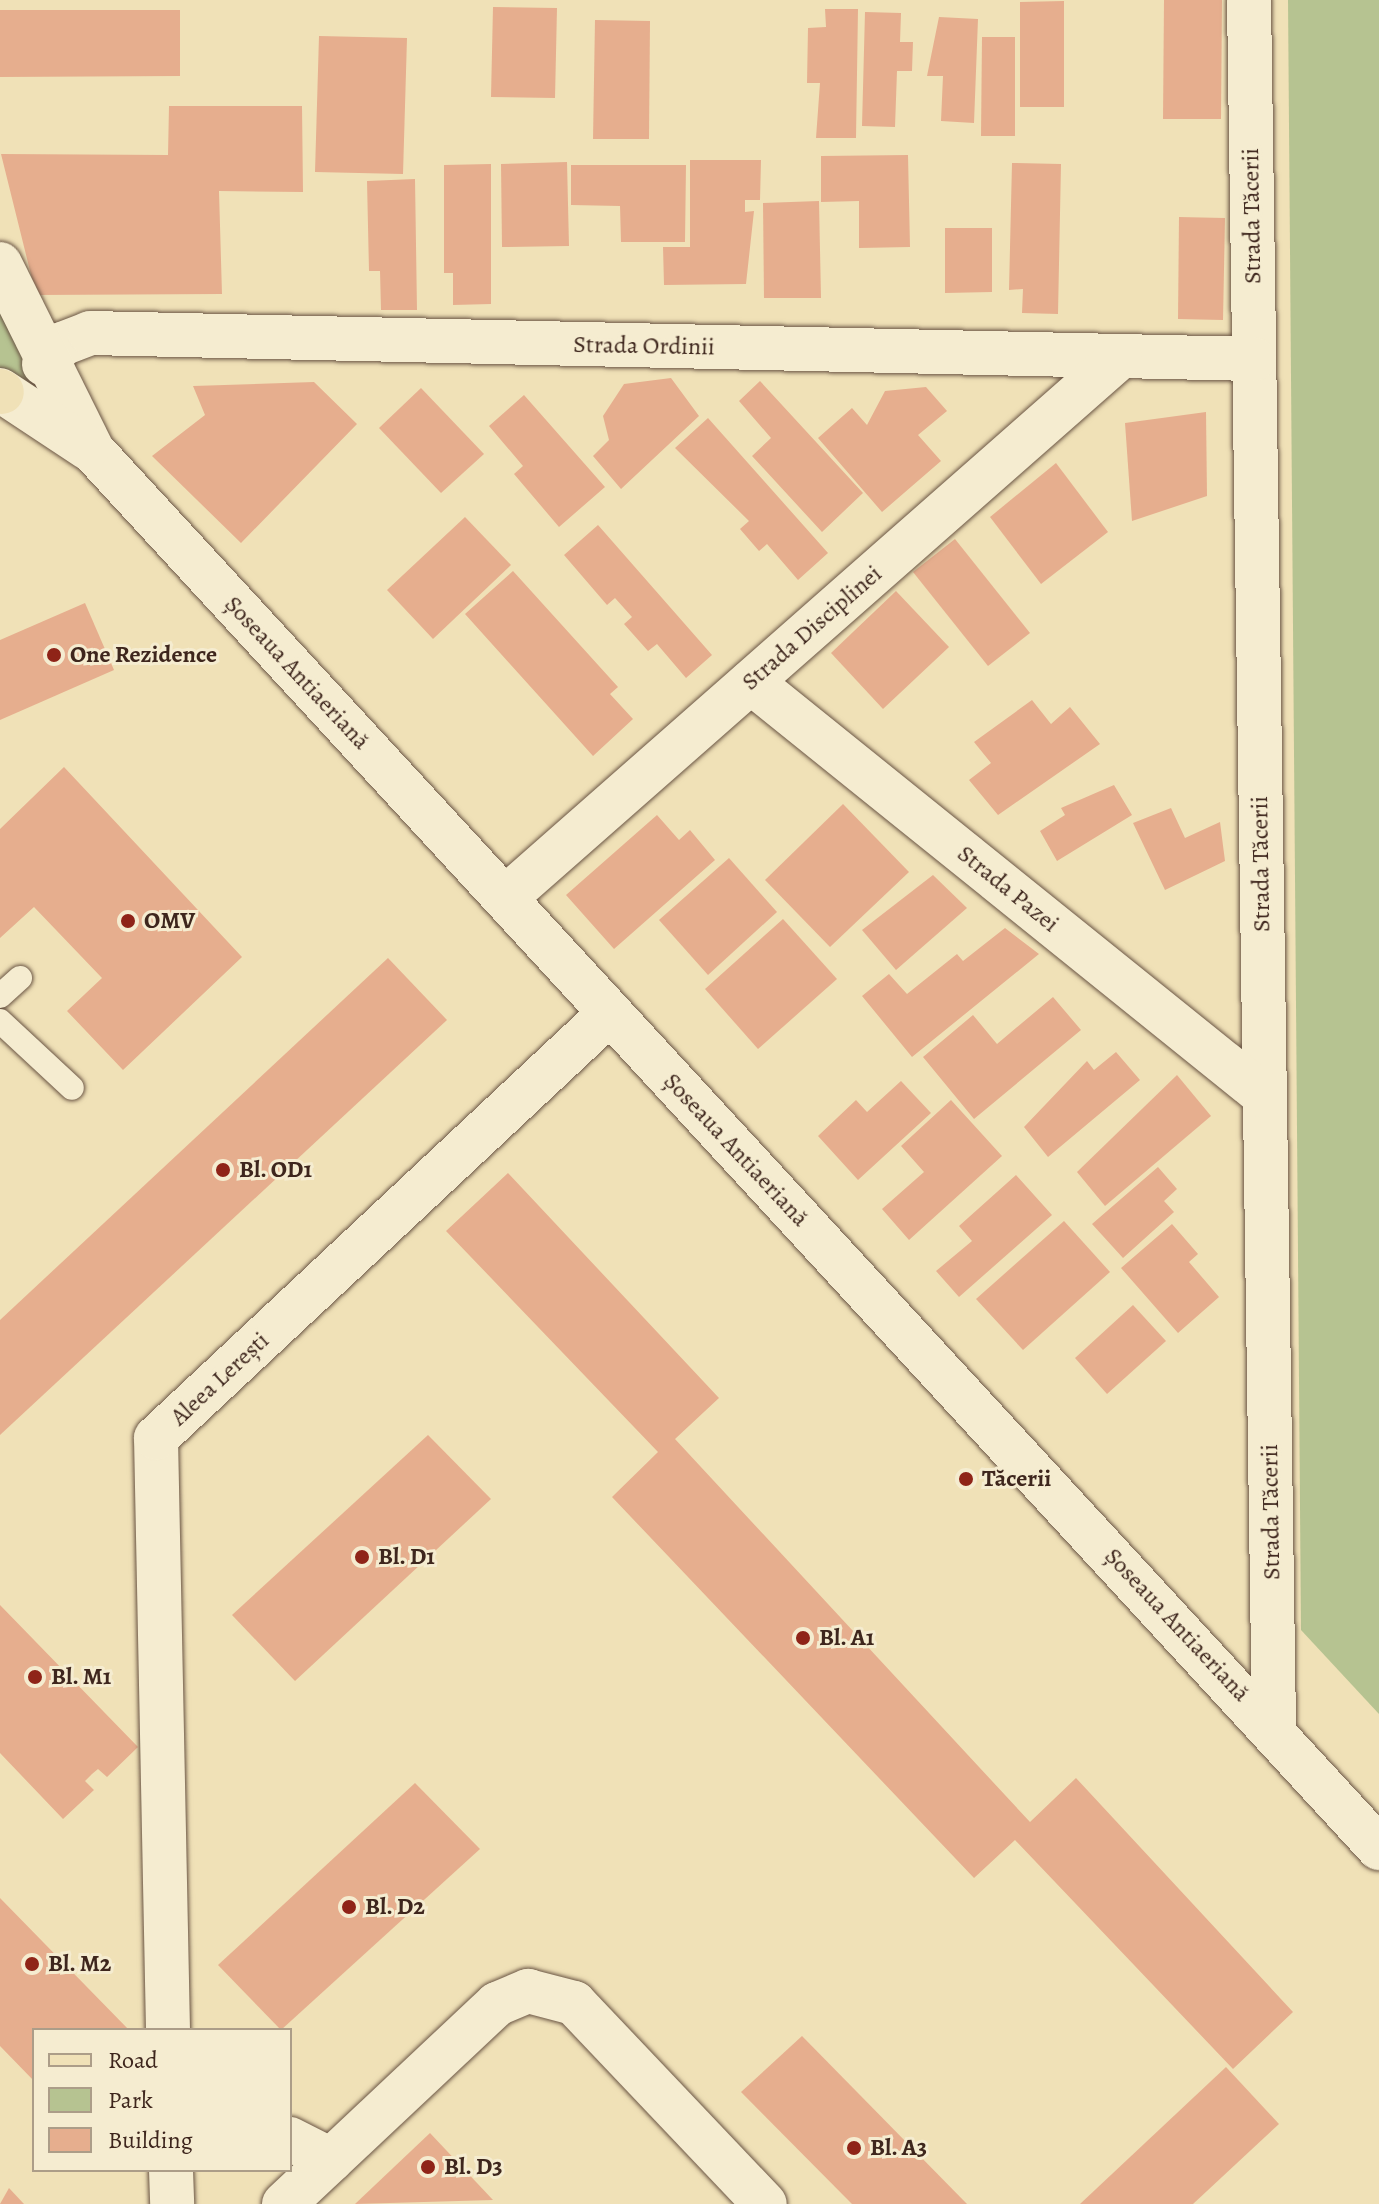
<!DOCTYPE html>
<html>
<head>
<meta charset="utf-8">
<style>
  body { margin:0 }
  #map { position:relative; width:1379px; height:2204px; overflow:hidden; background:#f0e1b7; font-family:Alegreya,serif }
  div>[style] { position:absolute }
  .green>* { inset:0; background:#b6c391 }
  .building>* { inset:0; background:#e6ae8e }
  .roads { filter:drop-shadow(0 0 2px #6a5544) drop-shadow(0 0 2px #6a5544) }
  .lane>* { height:24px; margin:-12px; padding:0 12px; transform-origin:12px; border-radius:12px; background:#f5ecd0 }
  .street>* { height:44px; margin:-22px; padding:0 22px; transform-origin:22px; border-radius:22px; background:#f5ecd0 }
  .secondary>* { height:44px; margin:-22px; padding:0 22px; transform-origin:22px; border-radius:22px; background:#f5ecd0 }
  .primary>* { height:44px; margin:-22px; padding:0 22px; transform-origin:22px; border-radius:22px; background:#f0e1b7 }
  .dots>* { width:22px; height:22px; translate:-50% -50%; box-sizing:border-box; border:4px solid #f5ecd0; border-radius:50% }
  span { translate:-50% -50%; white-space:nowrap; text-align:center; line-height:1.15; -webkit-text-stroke:6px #f5ecd0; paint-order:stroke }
  .street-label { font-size:24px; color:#3e261d }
  .poi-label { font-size:24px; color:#3e261d; font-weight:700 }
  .left { translate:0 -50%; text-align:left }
  .legend { position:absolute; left:32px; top:2028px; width:260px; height:144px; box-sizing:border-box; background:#f5ecd0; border:2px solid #ac9d88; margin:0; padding:10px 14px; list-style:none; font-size:24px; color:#3e261d }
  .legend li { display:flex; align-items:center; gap:16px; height:40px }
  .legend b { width:40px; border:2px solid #ac9d88 }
</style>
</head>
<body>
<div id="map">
  <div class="green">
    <i style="clip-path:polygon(1288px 0,1379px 0,1379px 1714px,1301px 1630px)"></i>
    <i style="clip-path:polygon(0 264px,93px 451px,0 390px)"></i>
  </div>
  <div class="building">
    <i style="clip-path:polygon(1164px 0,1222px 0,1221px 119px,1163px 119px)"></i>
    <i style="clip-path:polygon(1064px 1px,1064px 107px,1020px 107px,1020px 2px)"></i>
    <i style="clip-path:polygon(493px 7px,557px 8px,555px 98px,491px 97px)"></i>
    <i style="clip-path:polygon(825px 9px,858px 9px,856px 138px,816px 138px,820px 83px,807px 83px,808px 28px,826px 27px)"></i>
    <i style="clip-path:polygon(0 10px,180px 10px,180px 76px,0 77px)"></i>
    <i style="clip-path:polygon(865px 12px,901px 13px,900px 42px,913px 42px,912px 71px,897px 71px,895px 127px,862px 126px)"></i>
    <i style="clip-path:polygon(939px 17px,978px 19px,974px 123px,941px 121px,943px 76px,927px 76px)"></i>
    <i style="clip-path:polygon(595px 20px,650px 21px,649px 139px,593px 139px)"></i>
    <i style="clip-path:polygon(319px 36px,407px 38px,403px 174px,315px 172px)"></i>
    <i style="clip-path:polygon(982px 37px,1015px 37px,1015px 136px,981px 136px)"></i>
    <i style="clip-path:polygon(169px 106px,302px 106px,303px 192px,219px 191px,222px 294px,36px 295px,1px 154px,168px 155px)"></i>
    <i style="clip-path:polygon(908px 155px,910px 247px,859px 248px,859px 201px,821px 202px,821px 156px)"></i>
    <i style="clip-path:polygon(690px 160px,761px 160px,760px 200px,745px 200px,745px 212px,754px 211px,746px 284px,664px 285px,663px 247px,690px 247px)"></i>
    <i style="clip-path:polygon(567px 162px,569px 246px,502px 247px,501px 164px)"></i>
    <i style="clip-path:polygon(1012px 163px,1061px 164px,1058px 314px,1022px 313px,1023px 289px,1009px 290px)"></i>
    <i style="clip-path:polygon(491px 164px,491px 304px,453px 305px,453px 273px,444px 273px,444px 165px)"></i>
    <i style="clip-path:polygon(571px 165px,686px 165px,685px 242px,621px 242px,620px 206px,571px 205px)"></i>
    <i style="clip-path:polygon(415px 179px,417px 310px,381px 310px,380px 271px,369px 271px,367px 181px)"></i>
    <i style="clip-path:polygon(819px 201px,821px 298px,764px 298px,763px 203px)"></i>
    <i style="clip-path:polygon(1179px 217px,1225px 218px,1223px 320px,1178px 319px)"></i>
    <i style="clip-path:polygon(945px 228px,992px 228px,992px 292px,945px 293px)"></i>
    <i style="clip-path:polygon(671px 378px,699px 416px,621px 489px,593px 456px,609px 440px,603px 416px,624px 384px)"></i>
    <i style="clip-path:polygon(760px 381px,863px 493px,822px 532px,752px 456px,771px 438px,739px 401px)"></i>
    <i style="clip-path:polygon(314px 382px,357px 424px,241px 543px,152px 456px,205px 415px,193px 386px)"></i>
    <i style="clip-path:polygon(926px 387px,947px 411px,918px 435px,941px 461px,882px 512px,818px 438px,852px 408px,867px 425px,885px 391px)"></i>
    <i style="clip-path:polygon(421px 388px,484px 454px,441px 493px,379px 428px)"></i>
    <i style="clip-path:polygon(524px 395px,605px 487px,559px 527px,514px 474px,523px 466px,489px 426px)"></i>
    <i style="clip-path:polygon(1206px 412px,1207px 496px,1132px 521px,1125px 423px)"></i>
    <i style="clip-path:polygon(708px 418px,828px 553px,798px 580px,767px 544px,759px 551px,740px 529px,749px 521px,675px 448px)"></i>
    <i style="clip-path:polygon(1056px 463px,1108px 532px,1041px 584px,990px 517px)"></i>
    <i style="clip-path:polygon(465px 517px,511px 565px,433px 639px,387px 590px)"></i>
    <i style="clip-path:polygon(598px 525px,712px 655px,686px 678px,657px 644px,648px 651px,624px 624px,632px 617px,615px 598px,607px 605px,564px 555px)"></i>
    <i style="clip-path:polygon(955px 539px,1030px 633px,988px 666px,913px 572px)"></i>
    <i style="clip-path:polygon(513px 571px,618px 687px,610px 694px,633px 719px,593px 756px,465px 614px)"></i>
    <i style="clip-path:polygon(896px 591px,949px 647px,883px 709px,831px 653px)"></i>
    <i style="clip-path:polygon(85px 603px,114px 670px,0 720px,0 640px)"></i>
    <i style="clip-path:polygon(1032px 700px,1051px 724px,1070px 707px,1100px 744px,998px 815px,969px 780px,991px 763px,974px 742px)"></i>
    <i style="clip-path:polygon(64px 767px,242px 957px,123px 1070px,67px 1011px,102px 978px,34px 907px,0 938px,0 829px)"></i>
    <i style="clip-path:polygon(1114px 785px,1132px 815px,1057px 861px,1040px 831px,1065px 815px,1061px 808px)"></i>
    <i style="clip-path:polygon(843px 804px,909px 872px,830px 947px,765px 880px)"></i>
    <i style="clip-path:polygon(1171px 808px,1185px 838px,1220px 822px,1225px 861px,1165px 890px,1133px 823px)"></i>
    <i style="clip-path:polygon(657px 815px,679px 840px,690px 830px,715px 860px,614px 949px,566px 895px)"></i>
    <i style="clip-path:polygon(729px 858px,777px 912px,708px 975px,659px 920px)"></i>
    <i style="clip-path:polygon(933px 875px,967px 908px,896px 970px,862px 930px)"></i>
    <i style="clip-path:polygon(783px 919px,837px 979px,758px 1049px,705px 989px)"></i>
    <i style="clip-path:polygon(1005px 928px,1039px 954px,912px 1057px,862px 996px,889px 974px,907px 994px,957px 954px,963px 961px)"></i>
    <i style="clip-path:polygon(388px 958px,447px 1020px,0 1435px,0 1320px)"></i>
    <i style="clip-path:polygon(1053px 997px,1081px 1030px,974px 1119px,923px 1057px,973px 1015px,997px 1044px)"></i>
    <i style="clip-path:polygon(1116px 1052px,1140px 1080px,1048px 1157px,1024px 1127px,1087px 1061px,1094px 1070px)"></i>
    <i style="clip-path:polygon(1177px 1075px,1211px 1116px,1105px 1206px,1077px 1172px)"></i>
    <i style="clip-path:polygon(901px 1081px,931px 1113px,858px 1180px,818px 1136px,856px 1100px,867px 1112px)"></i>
    <i style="clip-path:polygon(951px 1100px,1002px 1156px,909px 1240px,882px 1209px,924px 1172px,901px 1146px)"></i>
    <i style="clip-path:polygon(1158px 1167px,1177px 1189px,1164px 1201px,1174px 1212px,1123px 1258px,1092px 1224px)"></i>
    <i style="clip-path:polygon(508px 1173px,719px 1398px,675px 1439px,1030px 1822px,1076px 1778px,1293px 2012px,1233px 2069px,1015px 1840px,974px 1878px,612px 1497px,658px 1452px,446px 1231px)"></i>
    <i style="clip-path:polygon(1016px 1175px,1052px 1215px,959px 1297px,936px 1271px,972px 1241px,959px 1226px)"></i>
    <i style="clip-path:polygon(1064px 1221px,1110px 1272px,1023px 1350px,976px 1299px)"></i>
    <i style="clip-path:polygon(1172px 1224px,1198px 1254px,1189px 1262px,1219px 1297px,1178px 1333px,1121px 1268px)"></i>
    <i style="clip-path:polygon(1133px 1305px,1166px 1341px,1107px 1394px,1075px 1358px)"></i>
    <i style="clip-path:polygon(428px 1435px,491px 1499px,295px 1681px,232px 1615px)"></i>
    <i style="clip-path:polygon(0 1605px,138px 1747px,107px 1777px,98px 1769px,92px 1774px,85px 1781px,94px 1790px,63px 1819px,0 1753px)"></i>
    <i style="clip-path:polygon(415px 1783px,480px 1849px,281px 2030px,218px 1965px)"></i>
    <i style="clip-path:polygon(0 1898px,129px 2030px,34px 2030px,34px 2081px,0 2046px)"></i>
    <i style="clip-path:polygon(802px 2036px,967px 2204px,852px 2204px,741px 2092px)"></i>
    <i style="clip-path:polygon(1226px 2067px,1279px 2124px,1193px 2204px,1080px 2204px)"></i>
    <i style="clip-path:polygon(430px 2133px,493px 2200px,355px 2204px)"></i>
    <i style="clip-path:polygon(9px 2188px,24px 2204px,0 2204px)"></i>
  </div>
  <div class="roads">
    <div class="lane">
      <i style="left:0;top:996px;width:27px;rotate:-42deg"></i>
      <i style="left:0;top:1021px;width:98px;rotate:42.9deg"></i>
    </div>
    <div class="street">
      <i style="left:1249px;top:0;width:1729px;rotate:89.17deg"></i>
      <i style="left:44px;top:364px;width:27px;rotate:-48deg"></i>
      <i style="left:62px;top:344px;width:30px;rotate:-21deg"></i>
      <i style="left:90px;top:333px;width:1164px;rotate:1.28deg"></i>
      <i style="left:751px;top:682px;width:660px;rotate:38.85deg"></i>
      <i style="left:505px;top:898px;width:819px;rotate:-41.34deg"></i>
      <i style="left:168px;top:2030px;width:592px;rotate:-91.16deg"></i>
      <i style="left:156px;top:1438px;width:622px;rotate:-43.11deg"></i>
      <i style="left:290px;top:2139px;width:46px;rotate:27.1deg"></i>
      <i style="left:171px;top:2170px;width:34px;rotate:88deg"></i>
      <i style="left:284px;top:2204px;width:292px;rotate:-43.2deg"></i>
      <i style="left:497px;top:2004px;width:34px;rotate:-23deg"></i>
      <i style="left:528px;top:1991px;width:48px;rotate:14.6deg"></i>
      <i style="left:574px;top:2003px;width:277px;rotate:46.5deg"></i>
    </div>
    <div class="secondary">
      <i style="left:0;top:264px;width:209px;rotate:63.6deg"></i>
      <i style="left:93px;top:451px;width:1899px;rotate:47.37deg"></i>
      <i style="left:0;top:390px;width:105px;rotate:33.4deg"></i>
    </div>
    <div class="primary">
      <i style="left:0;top:391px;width:2px;rotate:27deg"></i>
    </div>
  </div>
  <div class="dots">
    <i style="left:54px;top:655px;background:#8f2418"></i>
    <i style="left:128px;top:921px;background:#8f2418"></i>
    <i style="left:223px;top:1170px;background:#8f2418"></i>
    <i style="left:966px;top:1479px;background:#8f2418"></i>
    <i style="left:362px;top:1557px;background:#8f2418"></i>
    <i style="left:803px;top:1638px;background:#8f2418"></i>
    <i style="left:35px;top:1677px;background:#8f2418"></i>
    <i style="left:349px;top:1907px;background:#8f2418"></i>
    <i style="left:32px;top:1964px;background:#8f2418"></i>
    <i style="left:854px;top:2148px;background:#8f2418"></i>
    <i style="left:428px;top:2167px;background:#8f2418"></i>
  </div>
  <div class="street-label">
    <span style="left:1252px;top:216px;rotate:-91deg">Strada Tăcerii</span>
    <span style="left:644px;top:346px;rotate:1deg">Strada Ordinii</span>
    <span style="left:812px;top:628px;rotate:-41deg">Strada Disciplinei</span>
    <span style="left:297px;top:673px;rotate:47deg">Șoseaua Antiaeriană</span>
    <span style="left:1261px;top:864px;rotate:-91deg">Strada Tăcerii</span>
    <span style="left:1008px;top:889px;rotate:39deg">Strada Pazei</span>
    <span style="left:736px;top:1150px;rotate:47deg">Șoseaua Antiaeriană</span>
    <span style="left:220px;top:1379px;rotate:-43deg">Aleea Lerești</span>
    <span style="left:1271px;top:1512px;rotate:-91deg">Strada Tăcerii</span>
    <span style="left:1177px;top:1625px;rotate:47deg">Șoseaua Antiaeriană</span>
  </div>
  <div class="poi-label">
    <span class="left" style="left:70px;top:655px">One Rezidence</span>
    <span class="left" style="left:144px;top:921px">OMV</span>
    <span class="left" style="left:239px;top:1170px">Bl. OD1</span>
    <span class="left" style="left:982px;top:1479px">Tăcerii</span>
    <span class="left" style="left:378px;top:1557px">Bl. D1</span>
    <span class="left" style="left:819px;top:1638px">Bl. A1</span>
    <span class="left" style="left:51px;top:1677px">Bl. M1</span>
    <span class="left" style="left:365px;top:1907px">Bl. D2</span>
    <span class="left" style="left:48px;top:1964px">Bl. M2</span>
    <span class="left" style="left:870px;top:2148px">Bl. A3</span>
    <span class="left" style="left:444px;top:2167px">Bl. D3</span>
  </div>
  <ul class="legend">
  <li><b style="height:10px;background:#f0e1b7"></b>Road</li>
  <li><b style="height:22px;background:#b6c391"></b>Park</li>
  <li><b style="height:22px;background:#e6ae8e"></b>Building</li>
  </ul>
</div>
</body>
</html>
